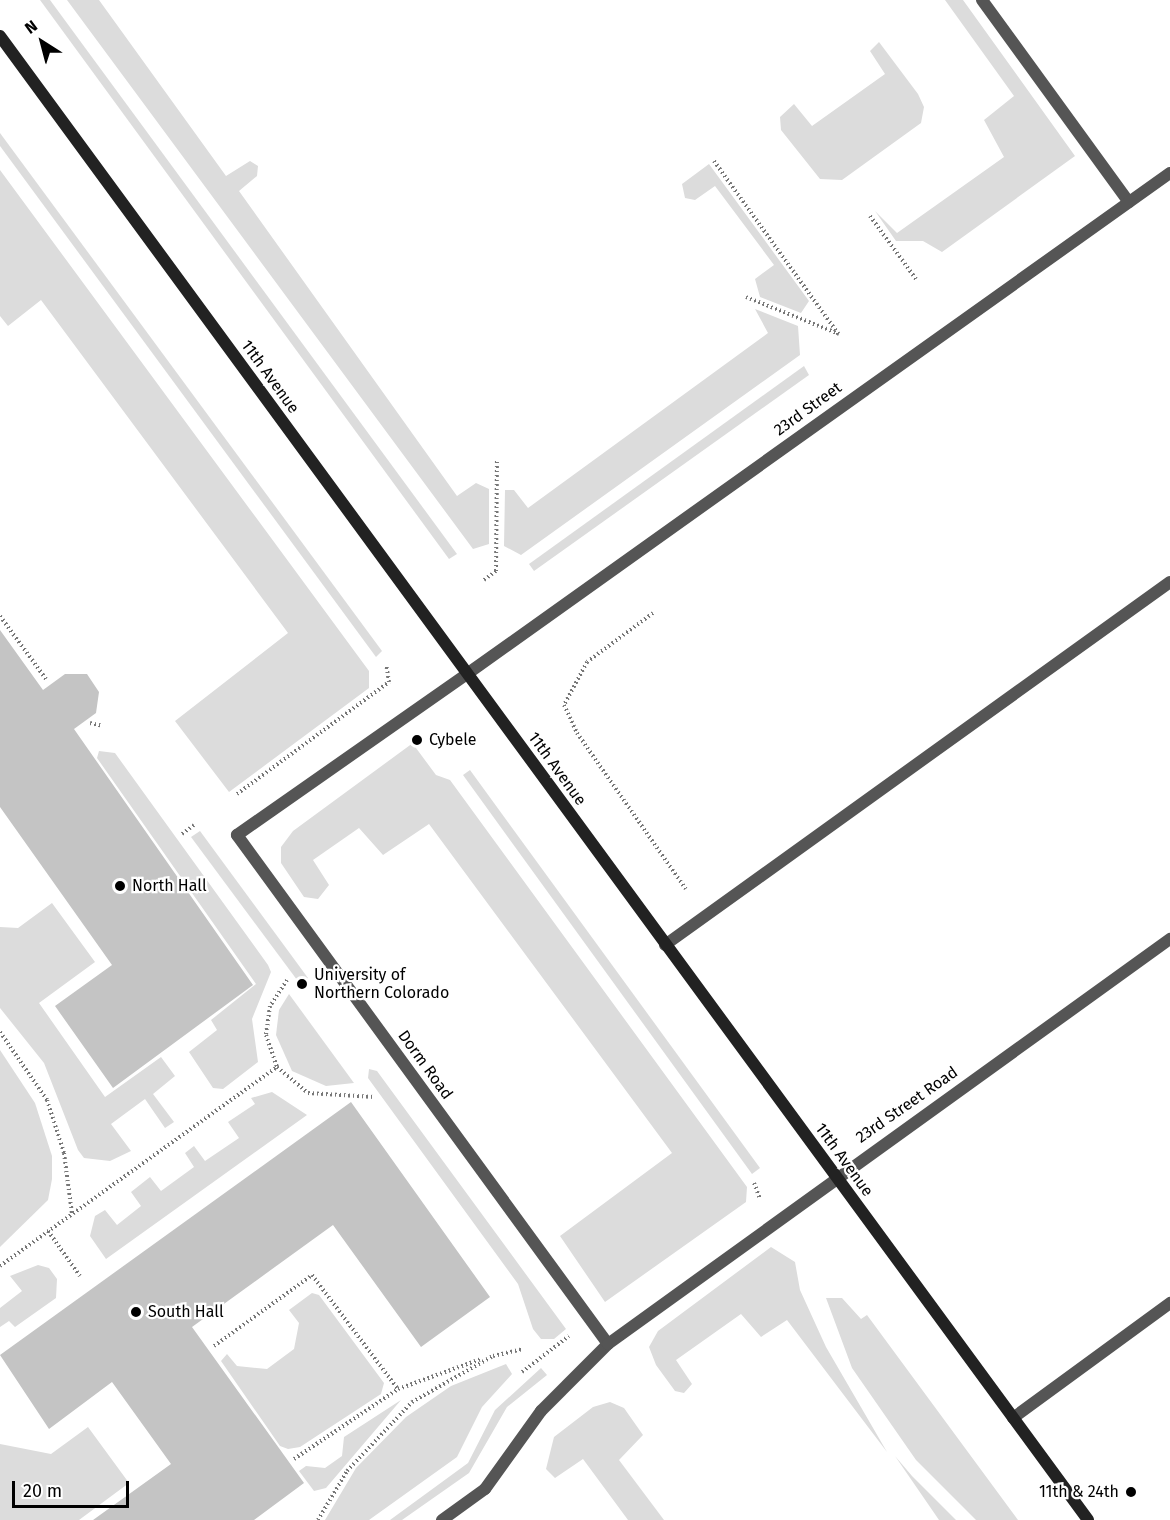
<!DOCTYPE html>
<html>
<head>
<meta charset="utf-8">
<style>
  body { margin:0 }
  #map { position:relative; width:1170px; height:1520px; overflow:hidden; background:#fff; font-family:"Fira Sans",sans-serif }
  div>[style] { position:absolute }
  .green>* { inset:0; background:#dcdcdc }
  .building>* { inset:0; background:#c4c4c4 }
  .path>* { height:4px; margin-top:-2px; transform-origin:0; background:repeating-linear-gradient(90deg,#777 0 1.5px,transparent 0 4.5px) }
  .lane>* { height:12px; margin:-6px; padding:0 6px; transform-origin:6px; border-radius:6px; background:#555 }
  .street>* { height:12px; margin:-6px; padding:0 6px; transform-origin:6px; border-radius:6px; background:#555 }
  .secondary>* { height:12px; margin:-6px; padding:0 6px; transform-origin:6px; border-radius:6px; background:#222 }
  .dots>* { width:16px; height:16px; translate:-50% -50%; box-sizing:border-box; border:3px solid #fff; border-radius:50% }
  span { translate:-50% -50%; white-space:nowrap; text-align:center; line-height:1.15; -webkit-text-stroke:4.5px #fff; paint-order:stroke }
  .street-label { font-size:16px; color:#000 }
  .poi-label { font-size:16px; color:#000 }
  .left { translate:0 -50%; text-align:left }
  .right { translate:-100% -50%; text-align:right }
  .north { position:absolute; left:12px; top:12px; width:60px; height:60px; -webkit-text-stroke:4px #fff; paint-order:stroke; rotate:324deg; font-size:16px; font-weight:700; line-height:24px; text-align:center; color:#000 }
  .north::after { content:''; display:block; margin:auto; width:21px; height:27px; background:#000; clip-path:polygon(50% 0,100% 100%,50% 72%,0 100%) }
  .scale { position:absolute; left:12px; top:1481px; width:117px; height:27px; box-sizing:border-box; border:3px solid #000; border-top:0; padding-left:8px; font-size:18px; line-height:21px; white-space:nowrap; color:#000; -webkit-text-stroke:4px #fff; paint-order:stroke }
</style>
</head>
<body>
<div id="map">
  <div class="green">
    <i style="clip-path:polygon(40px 0,50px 0,457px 554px,449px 559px)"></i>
    <i style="clip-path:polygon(67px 0,99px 0,226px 176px,250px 161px,258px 166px,257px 176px,239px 191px,457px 496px,476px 483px,489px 489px,489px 544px,473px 549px)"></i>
    <i style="clip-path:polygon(945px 0,963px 0,1075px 156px,942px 252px,923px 241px,896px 241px,875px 211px,897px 233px,1004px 157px,984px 120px,1014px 96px)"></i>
    <i style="clip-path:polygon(879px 42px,918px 94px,924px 107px,921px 123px,842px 180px,820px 179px,781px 130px,780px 117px,794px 104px,812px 126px,885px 74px,870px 51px)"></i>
    <i style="clip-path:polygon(0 133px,382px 651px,376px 657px,0 146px)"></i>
    <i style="clip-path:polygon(709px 164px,809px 301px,801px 313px,760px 297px,755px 279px,774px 265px,715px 186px,695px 200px,685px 198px,682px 184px)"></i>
    <i style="clip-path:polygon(0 170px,369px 671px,369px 688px,229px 792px,175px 721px,288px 633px,41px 300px,8px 326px,0 316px)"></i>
    <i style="clip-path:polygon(755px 309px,798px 326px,800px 355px,521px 555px,504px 546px,505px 490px,514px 490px,528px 508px,768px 333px)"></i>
    <i style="clip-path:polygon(804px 366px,809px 375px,534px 571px,529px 564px)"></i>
    <i style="clip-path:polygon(417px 740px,416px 748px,436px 775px,450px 780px,747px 1187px,746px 1202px,605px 1302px,560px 1236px,672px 1153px,429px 824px,383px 855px,359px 828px,313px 860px,329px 885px,318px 899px,304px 897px,281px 863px,281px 847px,293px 831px)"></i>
    <i style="clip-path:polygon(99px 751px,115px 753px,268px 965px,271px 972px,252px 1019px,258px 1062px,223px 1089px,213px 1088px,189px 1052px,217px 1030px,211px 1020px,256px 984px,97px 758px)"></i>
    <i style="clip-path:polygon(470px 770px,760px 1168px,752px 1174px,463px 775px)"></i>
    <i style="clip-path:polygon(200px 831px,308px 978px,303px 988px,191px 837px)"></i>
    <i style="clip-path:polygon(52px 903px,95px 962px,39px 1003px,105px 1097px,161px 1057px,175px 1076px,153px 1094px,174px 1122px,165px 1128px,145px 1099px,111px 1124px,131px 1151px,110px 1161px,84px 1158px,78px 1150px,44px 1063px,0 1008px,0 927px,18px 928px)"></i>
    <i style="clip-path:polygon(289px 994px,354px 1083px,326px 1086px,292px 1071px,276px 1035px,279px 1010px)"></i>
    <i style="clip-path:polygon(0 1050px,35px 1103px,52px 1156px,52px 1179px,48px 1200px,0 1247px)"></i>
    <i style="clip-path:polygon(369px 1069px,377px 1071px,566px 1329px,554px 1339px,541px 1339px,533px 1329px,518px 1284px,368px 1078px)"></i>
    <i style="clip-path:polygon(272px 1092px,307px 1115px,106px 1259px,90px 1236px,95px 1216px,105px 1210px,117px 1225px,141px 1206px,131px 1192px,150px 1177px,161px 1191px,194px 1167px,185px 1153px,194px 1146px,205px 1161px,239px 1138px,228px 1122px,255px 1104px,251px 1098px)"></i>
    <i style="clip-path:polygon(771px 1247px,795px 1262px,800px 1290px,826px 1347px,887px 1452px,787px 1320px,761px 1337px,741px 1314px,676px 1360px,692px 1384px,684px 1393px,675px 1391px,656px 1365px,649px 1347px,658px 1331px)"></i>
    <i style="clip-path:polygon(38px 1265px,49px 1268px,57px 1279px,56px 1298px,15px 1327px,9px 1321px,0 1327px,0 1308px,22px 1291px,10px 1276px)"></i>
    <i style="clip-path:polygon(312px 1293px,319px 1295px,384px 1383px,381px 1394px,300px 1447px,288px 1449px,280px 1446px,221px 1361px,227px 1354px,237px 1366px,267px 1369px,294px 1349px,299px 1323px,289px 1310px)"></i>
    <i style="clip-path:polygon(826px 1298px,842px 1298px,861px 1319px,867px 1315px,1018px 1520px,976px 1520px,916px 1460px,852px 1368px)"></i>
    <i style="clip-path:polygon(506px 1364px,512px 1374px,482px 1407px,457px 1457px,369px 1520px,325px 1520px,356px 1468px,406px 1417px,451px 1386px)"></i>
    <i style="clip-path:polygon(541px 1368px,547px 1375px,507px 1407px,469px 1473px,402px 1520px,390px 1520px,468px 1463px,495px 1410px)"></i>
    <i style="clip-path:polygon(401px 1400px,326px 1488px,314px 1491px,299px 1471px,306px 1466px,325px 1468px,342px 1456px,344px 1437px)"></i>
    <i style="clip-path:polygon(610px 1402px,624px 1408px,643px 1435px,619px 1460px,664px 1520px,628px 1520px,583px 1459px,555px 1478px,546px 1469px,554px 1437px,593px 1407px)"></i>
    <i style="clip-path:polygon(88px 1427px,129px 1483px,79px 1520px,0 1520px,0 1444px,51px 1454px)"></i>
    <i style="clip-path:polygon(895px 1456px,912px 1476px,956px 1520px,939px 1520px)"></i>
  </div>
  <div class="building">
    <i style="clip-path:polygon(0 630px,43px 690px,65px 674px,87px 674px,99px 692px,96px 713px,74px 729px,253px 985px,113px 1088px,55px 1006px,112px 965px,0 807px)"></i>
    <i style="clip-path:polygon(351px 1102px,490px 1297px,421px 1347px,333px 1225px,192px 1327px,304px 1483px,254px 1520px,93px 1520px,171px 1464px,112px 1382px,49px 1429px,0 1355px)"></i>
  </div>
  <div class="path">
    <i style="left:714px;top:161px;width:214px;rotate:54.3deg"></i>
    <i style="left:870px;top:216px;width:78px;rotate:53.9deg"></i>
    <i style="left:746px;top:297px;width:100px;rotate:21.7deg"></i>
    <i style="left:484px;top:580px;width:15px;rotate:-37deg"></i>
    <i style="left:496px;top:571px;width:111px;rotate:-89.5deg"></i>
    <i style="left:653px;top:613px;width:82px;rotate:143.4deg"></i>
    <i style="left:587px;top:662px;width:49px;rotate:118.1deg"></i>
    <i style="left:564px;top:705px;width:31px;rotate:65deg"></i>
    <i style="left:577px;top:733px;width:190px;rotate:55.1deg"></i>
    <i style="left:0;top:616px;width:78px;rotate:53.9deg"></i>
    <i style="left:90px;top:723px;width:13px;rotate:13deg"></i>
    <i style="left:237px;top:794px;width:189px;rotate:-36.4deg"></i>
    <i style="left:389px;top:682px;width:18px;rotate:-99deg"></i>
    <i style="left:182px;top:834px;width:15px;rotate:-37deg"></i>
    <i style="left:287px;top:980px;width:31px;rotate:123deg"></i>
    <i style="left:270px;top:1006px;width:29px;rotate:98deg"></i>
    <i style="left:266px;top:1035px;width:34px;rotate:71deg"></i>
    <i style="left:277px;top:1067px;width:40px;rotate:40deg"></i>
    <i style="left:308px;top:1093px;width:66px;rotate:3.5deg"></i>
    <i style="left:0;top:1032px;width:83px;rotate:55.3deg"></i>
    <i style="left:47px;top:1100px;width:56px;rotate:72.2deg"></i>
    <i style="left:64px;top:1153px;width:62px;rotate:82.5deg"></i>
    <i style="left:754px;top:1183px;width:17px;rotate:69deg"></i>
    <i style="left:48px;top:1231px;width:55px;rotate:54.6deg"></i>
    <i style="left:0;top:1266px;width:341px;rotate:-35.7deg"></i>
    <i style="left:214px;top:1346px;width:121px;rotate:-35.9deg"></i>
    <i style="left:312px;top:1275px;width:143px;rotate:53deg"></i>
    <i style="left:522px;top:1372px;width:59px;rotate:-37.5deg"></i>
    <i style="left:294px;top:1459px;width:125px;rotate:-33.9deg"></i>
    <i style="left:398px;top:1389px;width:88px;rotate:-19.9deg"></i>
    <i style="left:318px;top:1520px;width:57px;rotate:-59.4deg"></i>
    <i style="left:347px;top:1471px;width:95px;rotate:-46.7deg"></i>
    <i style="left:412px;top:1402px;width:93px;rotate:-29.6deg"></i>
    <i style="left:493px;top:1356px;width:31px;rotate:-13deg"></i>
  </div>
  <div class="lane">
    <i style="left:982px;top:0;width:250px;rotate:54deg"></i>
    <i style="left:665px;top:945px;width:622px;rotate:-35.71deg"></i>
    <i style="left:1013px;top:1418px;width:195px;rotate:-36.2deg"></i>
    <i style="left:442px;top:1520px;width:53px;rotate:-35.8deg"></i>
    <i style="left:485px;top:1489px;width:96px;rotate:-54.3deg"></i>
    <i style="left:541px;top:1411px;width:95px;rotate:-45deg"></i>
    <i style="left:608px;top:1344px;width:630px;rotate:-126.09deg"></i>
    <i style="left:237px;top:835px;width:281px;rotate:-35deg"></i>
  </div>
  <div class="street">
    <i style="left:467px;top:674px;width:863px;rotate:-35.48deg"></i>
    <i style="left:608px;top:1344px;width:693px;rotate:-35.78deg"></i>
  </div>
  <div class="secondary">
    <i style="left:0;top:36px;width:1840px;rotate:53.75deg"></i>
  </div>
  <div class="dots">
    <i style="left:417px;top:740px;background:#000"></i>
    <i style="left:120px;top:886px;background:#000"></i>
    <i style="left:302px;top:984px;background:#000"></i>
    <i style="left:136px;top:1312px;background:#000"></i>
    <i style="left:1131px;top:1492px;background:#000"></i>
  </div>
  <div class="street-label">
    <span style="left:270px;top:377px;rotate:54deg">11th Avenue</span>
    <span style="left:808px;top:409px;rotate:-36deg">23rd Street</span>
    <span style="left:557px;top:769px;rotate:54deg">11th Avenue</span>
    <span style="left:425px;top:1065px;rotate:54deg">Dorm Road</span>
    <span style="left:907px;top:1105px;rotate:-35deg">23rd Street Road</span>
    <span style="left:844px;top:1160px;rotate:54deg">11th Avenue</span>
  </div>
  <div class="poi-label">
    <span class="left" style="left:429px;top:740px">Cybele</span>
    <span class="left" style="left:132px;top:886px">North Hall</span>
    <span class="left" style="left:314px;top:984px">University of<br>Northern Colorado</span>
    <span class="left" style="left:148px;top:1312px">South Hall</span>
    <span class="right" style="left:1119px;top:1492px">11th &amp; 24th</span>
  </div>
  <div class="north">N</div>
  <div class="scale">20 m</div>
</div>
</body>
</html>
